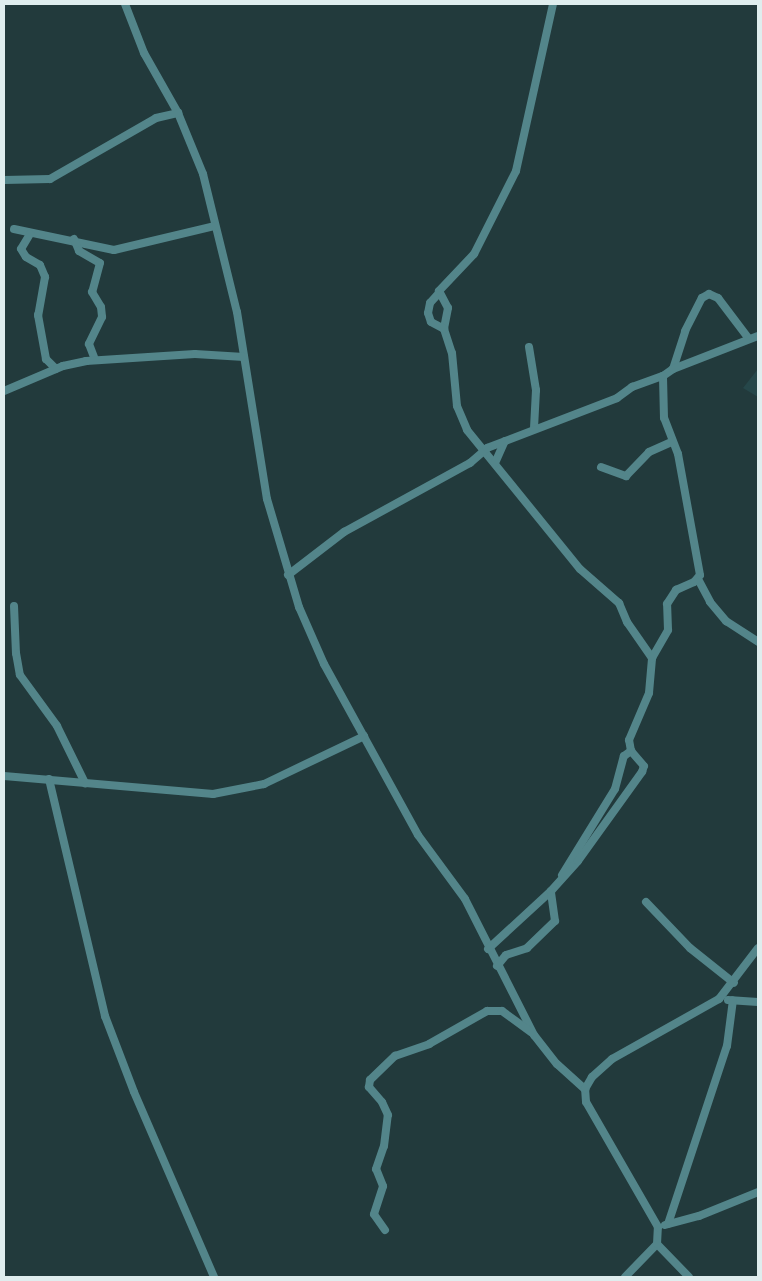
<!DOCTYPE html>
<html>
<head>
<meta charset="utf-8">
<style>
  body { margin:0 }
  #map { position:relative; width:762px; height:1281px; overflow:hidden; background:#223a3c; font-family:Cabin,sans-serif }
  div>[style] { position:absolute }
  .built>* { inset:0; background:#26474a }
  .minor>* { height:8px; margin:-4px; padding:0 4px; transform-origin:4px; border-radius:4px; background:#53858a }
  span { translate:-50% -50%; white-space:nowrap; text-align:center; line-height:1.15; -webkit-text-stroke:4.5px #223a3c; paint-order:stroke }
  .frame { position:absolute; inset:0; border:5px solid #dfedee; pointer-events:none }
</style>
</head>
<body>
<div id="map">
  <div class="built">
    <i style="clip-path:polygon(758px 369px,758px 397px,743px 388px)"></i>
  </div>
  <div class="minor">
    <i style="left:125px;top:4px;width:53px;rotate:68.8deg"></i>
    <i style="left:144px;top:53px;width:69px;rotate:60.5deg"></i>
    <i style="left:178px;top:113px;width:66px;rotate:67.7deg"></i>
    <i style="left:203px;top:174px;width:142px;rotate:76.2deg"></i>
    <i style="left:237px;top:312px;width:189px;rotate:80.9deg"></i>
    <i style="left:267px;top:499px;width:113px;rotate:73.5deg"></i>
    <i style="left:299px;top:607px;width:62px;rotate:66.3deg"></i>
    <i style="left:324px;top:664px;width:195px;rotate:61.2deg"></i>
    <i style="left:418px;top:835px;width:79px;rotate:53.7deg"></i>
    <i style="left:465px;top:899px;width:153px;rotate:63.1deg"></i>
    <i style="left:534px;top:1035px;width:37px;rotate:52deg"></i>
    <i style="left:557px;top:1064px;width:38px;rotate:42deg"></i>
    <i style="left:553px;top:4px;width:171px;rotate:102.5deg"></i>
    <i style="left:516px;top:171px;width:93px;rotate:116.8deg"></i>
    <i style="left:474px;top:254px;width:51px;rotate:133.4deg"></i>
    <i style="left:439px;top:291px;width:19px;rotate:62deg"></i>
    <i style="left:448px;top:308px;width:21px;rotate:101deg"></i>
    <i style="left:444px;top:329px;width:25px;rotate:72deg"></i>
    <i style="left:452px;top:353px;width:53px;rotate:84.6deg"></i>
    <i style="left:457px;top:406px;width:26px;rotate:67deg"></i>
    <i style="left:467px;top:430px;width:179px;rotate:50.9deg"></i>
    <i style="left:580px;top:569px;width:52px;rotate:41.1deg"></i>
    <i style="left:619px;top:603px;width:21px;rotate:67deg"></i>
    <i style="left:627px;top:622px;width:44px;rotate:55.2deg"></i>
    <i style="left:4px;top:180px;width:46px;rotate:-1.2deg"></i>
    <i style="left:50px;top:179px;width:122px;rotate:-29.9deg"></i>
    <i style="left:156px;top:118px;width:23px;rotate:-13deg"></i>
    <i style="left:14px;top:229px;width:102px;rotate:11.9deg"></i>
    <i style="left:114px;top:250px;width:104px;rotate:-13.4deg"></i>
    <i style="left:30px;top:234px;width:17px;rotate:121deg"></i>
    <i style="left:21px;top:249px;width:9px;rotate:58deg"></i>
    <i style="left:26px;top:257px;width:16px;rotate:30deg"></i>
    <i style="left:40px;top:265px;width:13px;rotate:67deg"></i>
    <i style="left:45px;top:277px;width:39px;rotate:100deg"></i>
    <i style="left:38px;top:315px;width:45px;rotate:79.7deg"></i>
    <i style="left:46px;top:359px;width:14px;rotate:45deg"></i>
    <i style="left:74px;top:239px;width:13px;rotate:67deg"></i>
    <i style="left:79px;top:251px;width:24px;rotate:30deg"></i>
    <i style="left:100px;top:263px;width:30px;rotate:105deg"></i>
    <i style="left:92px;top:292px;width:17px;rotate:59deg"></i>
    <i style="left:101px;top:307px;width:10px;rotate:84deg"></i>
    <i style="left:102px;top:317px;width:30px;rotate:116deg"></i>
    <i style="left:89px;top:344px;width:17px;rotate:69deg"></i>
    <i style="left:439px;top:293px;width:13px;rotate:132deg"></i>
    <i style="left:430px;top:303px;width:10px;rotate:101deg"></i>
    <i style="left:428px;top:313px;width:9px;rotate:72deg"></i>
    <i style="left:431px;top:322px;width:15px;rotate:28deg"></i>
    <i style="left:529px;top:347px;width:44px;rotate:80.8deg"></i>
    <i style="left:536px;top:390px;width:39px;rotate:93deg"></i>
    <i style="left:673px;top:369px;width:40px;rotate:-72deg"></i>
    <i style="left:685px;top:331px;width:37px;rotate:-63deg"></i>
    <i style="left:702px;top:298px;width:8px;rotate:-30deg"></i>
    <i style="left:709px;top:294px;width:10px;rotate:24deg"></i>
    <i style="left:718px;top:298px;width:51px;rotate:52.9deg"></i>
    <i style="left:4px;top:391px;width:64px;rotate:-23deg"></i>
    <i style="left:63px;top:366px;width:24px;rotate:-12deg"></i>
    <i style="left:86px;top:361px;width:109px;rotate:-3.7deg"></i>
    <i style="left:195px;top:354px;width:49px;rotate:3.5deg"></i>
    <i style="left:495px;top:463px;width:24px;rotate:-66deg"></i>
    <i style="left:601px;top:467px;width:27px;rotate:20deg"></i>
    <i style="left:626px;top:476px;width:33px;rotate:-46deg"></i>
    <i style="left:649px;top:452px;width:24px;rotate:-24deg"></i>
    <i style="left:288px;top:575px;width:71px;rotate:-37.5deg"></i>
    <i style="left:344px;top:532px;width:144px;rotate:-28.7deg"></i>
    <i style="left:470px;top:463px;width:23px;rotate:-41deg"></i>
    <i style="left:487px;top:448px;width:139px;rotate:-21deg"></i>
    <i style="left:617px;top:398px;width:19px;rotate:-36deg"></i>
    <i style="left:632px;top:387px;width:33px;rotate:-20deg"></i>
    <i style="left:663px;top:376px;width:12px;rotate:-35deg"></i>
    <i style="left:673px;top:369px;width:91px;rotate:-21.2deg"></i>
    <i style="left:698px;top:579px;width:26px;rotate:62deg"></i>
    <i style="left:710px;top:602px;width:25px;rotate:50deg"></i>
    <i style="left:726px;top:621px;width:38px;rotate:33deg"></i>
    <i style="left:14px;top:606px;width:47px;rotate:87.6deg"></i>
    <i style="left:16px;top:653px;width:22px;rotate:80deg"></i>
    <i style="left:20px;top:675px;width:63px;rotate:54deg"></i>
    <i style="left:57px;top:726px;width:64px;rotate:63.8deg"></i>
    <i style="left:4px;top:776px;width:210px;rotate:4.9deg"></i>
    <i style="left:213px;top:794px;width:52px;rotate:-11.1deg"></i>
    <i style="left:264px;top:784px;width:111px;rotate:-25.6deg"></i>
    <i style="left:49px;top:779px;width:244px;rotate:76.7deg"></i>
    <i style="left:105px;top:1016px;width:81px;rotate:69.1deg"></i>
    <i style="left:134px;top:1092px;width:202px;rotate:66.6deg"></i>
    <i style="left:562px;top:875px;width:101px;rotate:-58.4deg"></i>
    <i style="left:615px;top:789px;width:34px;rotate:-75deg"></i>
    <i style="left:624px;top:756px;width:9px;rotate:-36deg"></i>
    <i style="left:646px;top:902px;width:64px;rotate:46.3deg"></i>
    <i style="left:690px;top:948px;width:56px;rotate:38.5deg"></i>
    <i style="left:488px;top:949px;width:86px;rotate:-42.6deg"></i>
    <i style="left:497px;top:966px;width:14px;rotate:-51deg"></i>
    <i style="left:506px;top:955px;width:22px;rotate:-18deg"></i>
    <i style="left:527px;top:948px;width:39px;rotate:-44deg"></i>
    <i style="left:555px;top:921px;width:30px;rotate:-98deg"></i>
    <i style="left:551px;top:891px;width:40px;rotate:-48deg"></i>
    <i style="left:578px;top:861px;width:110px;rotate:-54.3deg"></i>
    <i style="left:642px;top:772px;width:6px;rotate:-72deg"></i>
    <i style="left:644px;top:766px;width:20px;rotate:-131deg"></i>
    <i style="left:631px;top:751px;width:11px;rotate:-100deg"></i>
    <i style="left:629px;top:740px;width:51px;rotate:-66.9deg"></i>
    <i style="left:649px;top:693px;width:35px;rotate:-85deg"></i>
    <i style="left:652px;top:658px;width:32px;rotate:-60deg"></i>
    <i style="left:668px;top:630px;width:26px;rotate:-92deg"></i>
    <i style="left:667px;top:604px;width:17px;rotate:-57deg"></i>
    <i style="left:676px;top:590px;width:20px;rotate:-24deg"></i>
    <i style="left:694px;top:582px;width:9px;rotate:-49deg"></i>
    <i style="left:700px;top:575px;width:123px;rotate:-100.3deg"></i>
    <i style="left:678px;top:454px;width:39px;rotate:-111deg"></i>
    <i style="left:664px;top:418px;width:42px;rotate:-91.4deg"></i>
    <i style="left:728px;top:1000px;width:30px;rotate:4deg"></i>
    <i style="left:668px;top:1224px;width:188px;rotate:-71.7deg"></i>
    <i style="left:727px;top:1046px;width:46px;rotate:-82.6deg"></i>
    <i style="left:665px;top:1225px;width:35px;rotate:-15deg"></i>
    <i style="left:699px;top:1216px;width:64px;rotate:-22.1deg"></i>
    <i style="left:385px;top:1230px;width:19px;rotate:-125deg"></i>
    <i style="left:374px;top:1214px;width:29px;rotate:-72deg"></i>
    <i style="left:383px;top:1186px;width:18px;rotate:-112deg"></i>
    <i style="left:376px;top:1169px;width:24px;rotate:-71deg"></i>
    <i style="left:384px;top:1146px;width:31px;rotate:-83deg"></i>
    <i style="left:388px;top:1115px;width:14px;rotate:-115deg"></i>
    <i style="left:382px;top:1102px;width:20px;rotate:-131deg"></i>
    <i style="left:369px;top:1087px;width:7px;rotate:-82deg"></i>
    <i style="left:370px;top:1080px;width:35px;rotate:-44deg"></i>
    <i style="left:395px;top:1056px;width:36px;rotate:-19deg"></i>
    <i style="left:429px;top:1044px;width:67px;rotate:-29.6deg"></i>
    <i style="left:487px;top:1011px;width:15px"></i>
    <i style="left:502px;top:1011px;width:36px;rotate:36deg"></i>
    <i style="left:657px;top:1244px;width:46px;rotate:45.9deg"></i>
    <i style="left:625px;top:1277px;width:46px;rotate:-45.9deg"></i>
    <i style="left:657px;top:1244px;width:17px;rotate:-87deg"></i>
    <i style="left:658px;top:1227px;width:144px;rotate:-119.9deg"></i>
    <i style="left:586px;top:1102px;width:13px;rotate:-94deg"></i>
    <i style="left:585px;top:1089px;width:14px;rotate:-60deg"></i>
    <i style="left:592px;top:1077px;width:27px;rotate:-42deg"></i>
    <i style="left:612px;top:1059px;width:123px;rotate:-29.3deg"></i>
    <i style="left:719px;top:999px;width:64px;rotate:-52.6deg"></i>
  </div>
  <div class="frame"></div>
</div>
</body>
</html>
